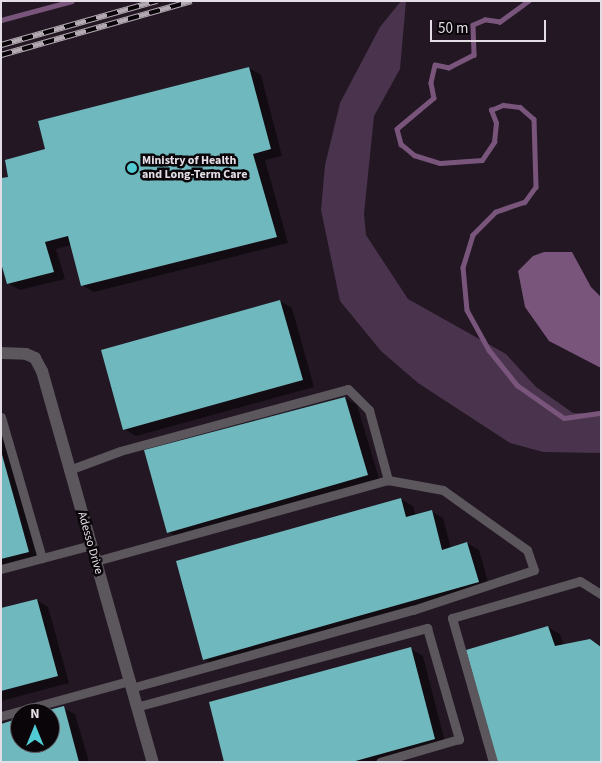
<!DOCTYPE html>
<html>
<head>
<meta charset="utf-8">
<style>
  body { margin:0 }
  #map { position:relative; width:602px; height:763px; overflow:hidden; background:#221723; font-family:"Source Sans 3",sans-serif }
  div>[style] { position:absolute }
  .green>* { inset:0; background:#4a334c }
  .water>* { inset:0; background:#79557c }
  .shadow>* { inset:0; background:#0007 }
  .stream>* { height:4.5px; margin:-2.25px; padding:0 2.25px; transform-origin:2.25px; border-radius:2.25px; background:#79557c }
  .building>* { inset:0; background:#6fb8bd }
  .service>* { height:9px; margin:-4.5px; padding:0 4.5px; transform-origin:4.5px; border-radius:4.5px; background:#5c565d }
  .minor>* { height:12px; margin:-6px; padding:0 6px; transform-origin:6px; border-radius:6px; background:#5c565d }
  .rail>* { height:5.5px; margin-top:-2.75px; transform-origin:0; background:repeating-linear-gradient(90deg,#090509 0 11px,#b2a9b2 0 22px); box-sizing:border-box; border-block:1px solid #b2a9b2 }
  .dots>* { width:14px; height:14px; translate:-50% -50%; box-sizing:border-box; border:2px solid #090509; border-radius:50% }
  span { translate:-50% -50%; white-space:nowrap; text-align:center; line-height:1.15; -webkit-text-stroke:5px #090509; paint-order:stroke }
  .poi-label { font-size:12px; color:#e5dde5; font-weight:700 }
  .left { translate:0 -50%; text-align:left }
  .street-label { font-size:12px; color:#e5dde5 }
  .frame { position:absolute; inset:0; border:2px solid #e5dde5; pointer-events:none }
  .north { position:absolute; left:10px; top:703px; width:50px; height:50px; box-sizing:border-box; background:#090509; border:1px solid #615b61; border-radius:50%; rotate:0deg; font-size:14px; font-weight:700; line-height:20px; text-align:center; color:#e5dde5 }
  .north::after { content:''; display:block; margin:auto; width:18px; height:22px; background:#51ccd4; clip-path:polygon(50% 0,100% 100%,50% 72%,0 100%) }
  .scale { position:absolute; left:430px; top:20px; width:116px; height:22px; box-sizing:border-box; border:2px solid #e5dde5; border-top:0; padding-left:6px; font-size:15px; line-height:18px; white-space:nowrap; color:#e5dde5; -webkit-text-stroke:4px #090509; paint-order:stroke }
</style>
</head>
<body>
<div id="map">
  <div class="green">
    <i style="clip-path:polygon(401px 1px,406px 1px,400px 69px,374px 116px,364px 214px,366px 235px,408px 299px,506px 354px,536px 387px,573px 413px,601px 414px,601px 453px,543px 452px,510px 443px,418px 383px,381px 351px,340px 301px,321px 210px,325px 165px,340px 103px,380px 27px)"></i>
  </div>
  <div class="water">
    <i style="clip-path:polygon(544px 252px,572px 252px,591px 287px,601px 297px,601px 368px,549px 341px,525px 307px,518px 271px,533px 256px)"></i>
  </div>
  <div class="shadow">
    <i style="clip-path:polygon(249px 68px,261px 75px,282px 156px,265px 160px,288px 243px,94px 292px,82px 285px,71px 245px,56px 249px,65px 279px,20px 290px,8px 283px,9px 178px,46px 150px)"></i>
    <i style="clip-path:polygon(280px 301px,292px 308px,314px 387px,136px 436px,124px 429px)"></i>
    <i style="clip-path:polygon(345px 398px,357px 405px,380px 482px,180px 539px,168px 532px)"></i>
    <i style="clip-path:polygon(1px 426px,40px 559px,1px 569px)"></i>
    <i style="clip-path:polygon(401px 499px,413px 506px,416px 516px,431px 511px,443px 518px,451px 548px,467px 543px,479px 550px,490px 589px,216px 666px,204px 659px)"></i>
    <i style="clip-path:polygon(37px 600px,48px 607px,69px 683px,1px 701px,1px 609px)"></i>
    <i style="clip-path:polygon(548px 627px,560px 634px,564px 646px,589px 640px,601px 646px,601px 762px,499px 762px)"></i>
    <i style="clip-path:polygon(411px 649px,423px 656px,446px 746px,387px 762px,225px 762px)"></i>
    <i style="clip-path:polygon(63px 708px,75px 714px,89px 762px,1px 762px,20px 720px,20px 743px,50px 743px,50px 713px,44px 713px)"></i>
  </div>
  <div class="stream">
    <i style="left:529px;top:1px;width:36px;rotate:144deg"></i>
    <i style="left:500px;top:22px;width:15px;rotate:-172deg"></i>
    <i style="left:485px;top:20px;width:13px;rotate:157deg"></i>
    <i style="left:473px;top:25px;width:30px;rotate:88deg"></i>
    <i style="left:474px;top:55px;width:28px;rotate:153deg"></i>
    <i style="left:449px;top:68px;width:14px;rotate:-168deg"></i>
    <i style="left:435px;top:65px;width:18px;rotate:103deg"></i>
    <i style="left:431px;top:83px;width:15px;rotate:79deg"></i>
    <i style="left:434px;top:98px;width:48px;rotate:140deg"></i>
    <i style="left:397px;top:129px;width:16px;rotate:75deg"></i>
    <i style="left:401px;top:144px;width:17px;rotate:40deg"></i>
    <i style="left:414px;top:155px;width:27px;rotate:17deg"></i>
    <i style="left:440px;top:163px;width:42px;rotate:-4.1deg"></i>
    <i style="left:482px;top:160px;width:22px;rotate:-56deg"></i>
    <i style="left:494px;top:142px;width:19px;rotate:-84deg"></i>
    <i style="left:496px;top:123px;width:14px;rotate:-111deg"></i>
    <i style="left:491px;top:110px;width:13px;rotate:-23deg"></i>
    <i style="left:503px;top:105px;width:17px;rotate:7deg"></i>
    <i style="left:520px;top:107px;width:18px;rotate:41deg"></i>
    <i style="left:534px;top:119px;width:68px;rotate:88.3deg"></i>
    <i style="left:536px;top:187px;width:19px;rotate:126deg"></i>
    <i style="left:525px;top:202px;width:31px;rotate:161deg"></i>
    <i style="left:496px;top:212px;width:33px;rotate:135deg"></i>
    <i style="left:473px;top:235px;width:34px;rotate:107deg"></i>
    <i style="left:463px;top:267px;width:43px;rotate:84.7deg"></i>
    <i style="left:467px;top:310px;width:46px;rotate:61.2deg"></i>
    <i style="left:489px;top:350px;width:45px;rotate:51.3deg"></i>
    <i style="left:517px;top:385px;width:57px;rotate:35.1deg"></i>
    <i style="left:564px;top:418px;width:37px;rotate:-8deg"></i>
    <i style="left:1px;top:20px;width:73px;rotate:-15deg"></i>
  </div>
  <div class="building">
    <i style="clip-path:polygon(249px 67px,271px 149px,253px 154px,277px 237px,81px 286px,68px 236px,45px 242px,54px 272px,7px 284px,1px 263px,1px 178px,8px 177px,5px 160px,45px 149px,38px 121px)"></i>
    <i style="clip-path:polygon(280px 300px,303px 380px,123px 430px,101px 350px)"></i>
    <i style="clip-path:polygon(345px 397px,368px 475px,167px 533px,144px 450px)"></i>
    <i style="clip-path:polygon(1px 451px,29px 552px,1px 559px)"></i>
    <i style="clip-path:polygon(401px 498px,406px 517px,432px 510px,442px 550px,467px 542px,479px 582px,203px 660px,176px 561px)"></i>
    <i style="clip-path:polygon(37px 599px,58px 676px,1px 691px,1px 608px)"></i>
    <i style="clip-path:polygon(548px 626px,555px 646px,590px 639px,601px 647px,601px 762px,497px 762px,466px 650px)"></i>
    <i style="clip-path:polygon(411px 647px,435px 739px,352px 762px,224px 762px,209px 702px)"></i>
    <i style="clip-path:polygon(64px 706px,79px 762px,1px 762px,1px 724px,20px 718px,20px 743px,50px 743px,50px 713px,41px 712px)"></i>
  </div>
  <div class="service">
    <i style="left:1px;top:417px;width:147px;rotate:73.8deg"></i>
    <i style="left:69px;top:470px;width:54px;rotate:-20.4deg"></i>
    <i style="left:120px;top:451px;width:236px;rotate:-15.2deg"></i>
    <i style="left:348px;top:389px;width:30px;rotate:45deg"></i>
    <i style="left:369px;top:410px;width:73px;rotate:74.8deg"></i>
    <i style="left:388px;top:480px;width:304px;rotate:164.5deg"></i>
    <i style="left:1px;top:569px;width:93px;rotate:-14.9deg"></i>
    <i style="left:131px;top:688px;width:293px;rotate:-15.5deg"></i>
    <i style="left:413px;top:610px;width:127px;rotate:-18.3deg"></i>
    <i style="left:534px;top:570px;width:21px;rotate:-109deg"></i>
    <i style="left:527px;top:550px;width:103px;rotate:-144.5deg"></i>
    <i style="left:443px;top:490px;width:56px;rotate:-169.7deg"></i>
    <i style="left:136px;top:707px;width:302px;rotate:-15.2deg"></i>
    <i style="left:427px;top:628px;width:116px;rotate:73.9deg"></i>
    <i style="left:459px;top:739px;width:82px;rotate:163.8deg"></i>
    <i style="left:1px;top:716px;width:133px;rotate:-15.3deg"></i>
    <i style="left:493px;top:762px;width:150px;rotate:-105.9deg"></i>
    <i style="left:452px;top:618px;width:133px;rotate:-16.1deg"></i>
    <i style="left:580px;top:581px;width:25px;rotate:32deg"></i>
  </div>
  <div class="minor">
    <i style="left:1px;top:353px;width:25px;rotate:2deg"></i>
    <i style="left:26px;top:354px;width:10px;rotate:24deg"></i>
    <i style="left:35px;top:358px;width:15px;rotate:62deg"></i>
    <i style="left:42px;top:371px;width:406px;rotate:74.2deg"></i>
  </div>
  <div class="rail">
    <i style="left:1px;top:45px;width:162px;rotate:-15.8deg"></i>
    <i style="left:1px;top:55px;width:198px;rotate:-15.8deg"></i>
  </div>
  <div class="dots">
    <i style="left:132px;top:168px;background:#51ccd4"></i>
  </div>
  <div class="poi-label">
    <span class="left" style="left:142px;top:168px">Ministry of Health<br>and Long-Term Care</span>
  </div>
  <div class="street-label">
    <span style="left:90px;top:543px;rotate:74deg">Adesso Drive</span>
  </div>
  <div class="frame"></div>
  <div class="north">N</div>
  <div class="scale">50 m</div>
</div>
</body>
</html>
